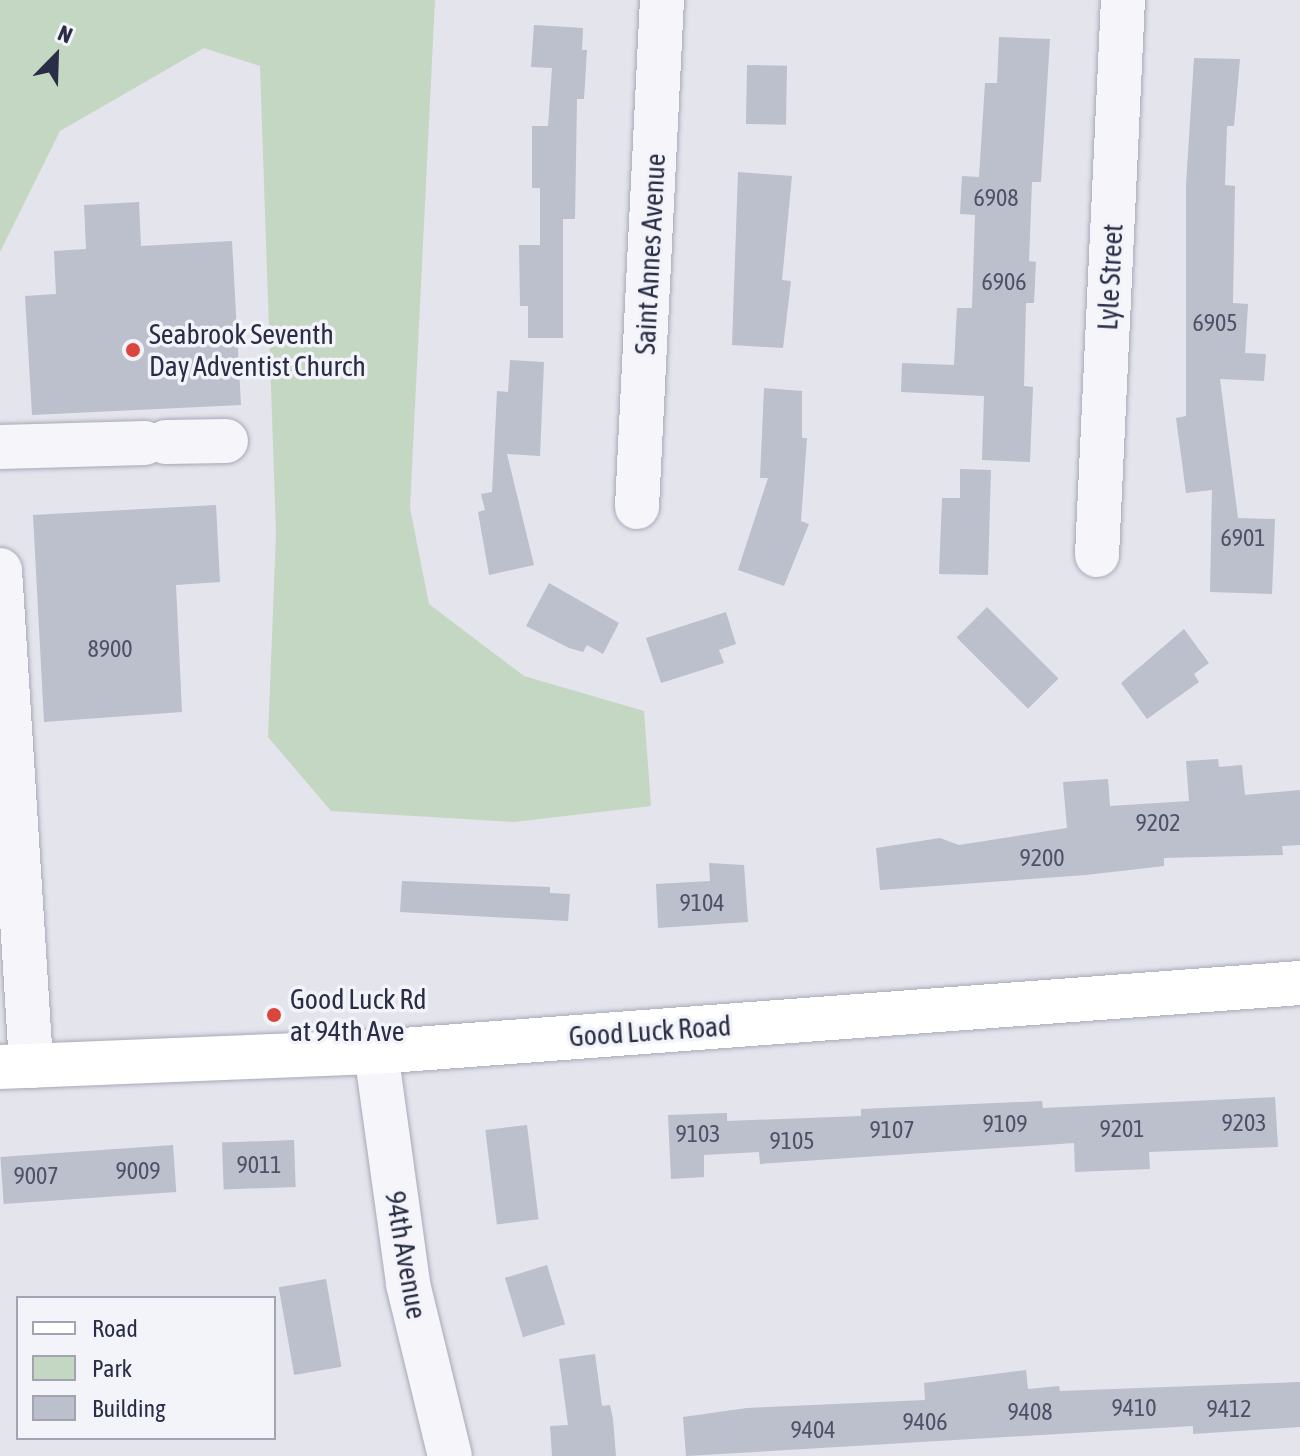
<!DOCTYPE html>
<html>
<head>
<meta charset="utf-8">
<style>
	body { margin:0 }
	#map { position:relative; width:1300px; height:1456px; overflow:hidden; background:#e3e4ec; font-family:"Asap Condensed",sans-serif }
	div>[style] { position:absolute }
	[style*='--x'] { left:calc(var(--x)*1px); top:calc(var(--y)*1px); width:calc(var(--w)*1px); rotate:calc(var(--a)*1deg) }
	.green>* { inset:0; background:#c4d7c3 }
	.building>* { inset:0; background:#bcbfcc; transform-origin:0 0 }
	.roads { filter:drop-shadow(0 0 2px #a7a9b7) drop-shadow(0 0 2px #a7a9b7) }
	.minor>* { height:44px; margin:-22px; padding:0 22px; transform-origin:22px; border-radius:22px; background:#f6f6fa }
	.major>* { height:44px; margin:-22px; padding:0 22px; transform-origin:22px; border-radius:22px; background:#fff }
	.dots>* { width:22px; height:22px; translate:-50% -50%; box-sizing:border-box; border:4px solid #f3f4f9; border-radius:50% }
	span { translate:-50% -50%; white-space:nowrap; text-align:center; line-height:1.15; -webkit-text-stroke:7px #f3f4f9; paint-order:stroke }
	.number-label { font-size:24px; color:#4e5268 }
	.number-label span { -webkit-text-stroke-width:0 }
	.street-label { font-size:28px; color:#292d46 }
	.poi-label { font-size:28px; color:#292d46 }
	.left { translate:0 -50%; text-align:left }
	.legend { position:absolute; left:16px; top:1296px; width:260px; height:144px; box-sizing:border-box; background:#f3f4f9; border:2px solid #a2a4b1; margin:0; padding:10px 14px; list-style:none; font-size:24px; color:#292d46 }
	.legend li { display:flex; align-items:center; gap:16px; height:40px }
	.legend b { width:40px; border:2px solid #a2a4b1 }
	.north { position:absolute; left:16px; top:16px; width:80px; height:80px; -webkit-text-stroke:6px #f3f4f9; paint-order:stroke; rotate:23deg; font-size:22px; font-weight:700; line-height:32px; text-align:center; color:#292d46 }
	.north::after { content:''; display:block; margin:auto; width:28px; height:36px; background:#292d46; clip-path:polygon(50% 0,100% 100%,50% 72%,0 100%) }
</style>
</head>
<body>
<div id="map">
	<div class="green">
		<div style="clip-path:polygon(0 0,435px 0,410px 508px,429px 604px,524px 676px,644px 711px,651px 806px,514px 822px,331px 811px,268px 737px,276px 534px,260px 66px,204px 48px,60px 131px,0 252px)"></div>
	</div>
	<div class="building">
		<div style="clip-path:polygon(534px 25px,583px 28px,582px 50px,587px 50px,584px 99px,577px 99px,575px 219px,563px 219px,563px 338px,528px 338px,528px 306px,520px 306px,519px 245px,540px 245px,540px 188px,532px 188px,532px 126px,548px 126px,552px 68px,531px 67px)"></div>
		<div style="clip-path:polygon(999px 37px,1050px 39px,1041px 182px,1032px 182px,1029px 261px,1036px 262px,1034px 303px,1026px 303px,1024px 386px,1033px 387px,1030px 462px,982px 460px,984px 396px,901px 392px,902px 363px,954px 365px,957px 308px,972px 308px,975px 215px,960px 214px,962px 176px,979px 177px,985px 83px,997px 83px)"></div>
		<div style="clip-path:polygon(1194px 58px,1240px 59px,1234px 126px,1227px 126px,1225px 185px,1235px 186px,1233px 303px,1248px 304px,1245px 353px,1266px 354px,1264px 381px,1220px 379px,1238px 518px,1275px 519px,1272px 594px,1210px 592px,1212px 490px,1186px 493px,1176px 418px,1186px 416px,1186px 185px)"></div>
		<div style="left:747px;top:65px;width:40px;height:59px;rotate:1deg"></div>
		<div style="clip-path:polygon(738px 172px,792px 176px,782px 280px,791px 281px,783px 348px,732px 345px)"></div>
		<div style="clip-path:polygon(139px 202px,141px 246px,232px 241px,241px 405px,32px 415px,25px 296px,56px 294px,54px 251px,86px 249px,84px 205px)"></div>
		<div style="clip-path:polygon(510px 360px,544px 362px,540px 456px,507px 454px,534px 565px,489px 575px,478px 512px,485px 510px,481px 494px,492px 492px,497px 391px,508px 392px)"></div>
		<div style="clip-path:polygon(764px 388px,802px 391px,802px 438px,807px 438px,801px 521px,809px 524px,784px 586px,738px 570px,768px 478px,760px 478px)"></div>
		<div style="clip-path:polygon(960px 469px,991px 470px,988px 575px,939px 574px,942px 498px,960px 498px)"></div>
		<div style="clip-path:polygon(216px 505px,220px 582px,176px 585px,182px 712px,44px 722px,33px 515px)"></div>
		<div style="clip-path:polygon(549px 583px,619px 623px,603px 654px,587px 645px,583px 652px,569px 648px,526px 626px)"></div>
		<div style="left:987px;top:607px;width:101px;height:43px;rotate:45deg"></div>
		<div style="clip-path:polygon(726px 612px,736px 644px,719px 650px,724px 663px,661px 683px,646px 638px)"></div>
		<div style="clip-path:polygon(1184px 629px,1209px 663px,1194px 674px,1199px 682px,1147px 719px,1121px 683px)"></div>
		<div style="clip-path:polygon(1218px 759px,1219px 767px,1242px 765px,1245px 795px,1300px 790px,1300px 845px,1282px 846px,1283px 855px,1164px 858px,1164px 866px,1086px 875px,880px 890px,876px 848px,940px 838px,959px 845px,1067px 828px,1063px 782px,1108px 779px,1110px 806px,1189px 801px,1186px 761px)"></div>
		<div style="clip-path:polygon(709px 863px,744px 865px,748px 922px,658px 928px,656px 884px,710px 881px)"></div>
		<div style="clip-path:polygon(402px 881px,550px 887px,550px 893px,570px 894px,568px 921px,400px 912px)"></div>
		<div style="clip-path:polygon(1275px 1097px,1278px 1147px,1149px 1152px,1150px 1169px,1075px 1172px,1074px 1143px,760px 1164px,759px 1152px,704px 1155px,704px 1177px,671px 1179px,668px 1115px,727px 1113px,727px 1121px,861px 1116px,861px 1109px,1042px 1101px,1043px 1108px)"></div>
		<div style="left:527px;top:1125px;width:95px;height:42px;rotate:83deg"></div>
		<div style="left:294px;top:1140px;width:47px;height:72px;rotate:88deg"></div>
		<div style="left:173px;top:1145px;width:47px;height:173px;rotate:86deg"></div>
		<div style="left:547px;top:1265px;width:62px;height:44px;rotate:73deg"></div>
		<div style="left:326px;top:1279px;width:89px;height:48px;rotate:80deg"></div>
		<div style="clip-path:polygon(595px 1354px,602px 1406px,610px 1405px,613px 1419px,616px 1456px,552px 1456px,550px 1426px,568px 1425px,559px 1359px)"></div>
		<div style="clip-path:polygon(1026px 1370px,1028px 1389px,1059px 1386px,1060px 1391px,1300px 1382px,1300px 1427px,1193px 1434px,1193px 1426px,686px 1456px,683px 1417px,747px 1408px,925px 1400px,924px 1383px)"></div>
	</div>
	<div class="roads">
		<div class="minor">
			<div style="--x:166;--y:442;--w:60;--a:-1"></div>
			<div style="--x:0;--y:447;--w:145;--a:-1.6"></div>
			<div style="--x:637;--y:507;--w:508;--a:-87.18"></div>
			<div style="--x:1097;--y:555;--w:556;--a:-87.32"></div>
			<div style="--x:0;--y:570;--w:497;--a:86.4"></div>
			<div style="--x:376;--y:1052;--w:234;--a:82.1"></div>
			<div style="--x:408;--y:1284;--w:177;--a:76.3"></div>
		</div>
		<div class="major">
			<div style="--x:0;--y:1067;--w:376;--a:-2.3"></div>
			<div style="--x:376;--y:1052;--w:927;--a:-4.27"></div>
		</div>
	</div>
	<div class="dots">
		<div style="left:133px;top:350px;background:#da463e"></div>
		<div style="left:274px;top:1015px;background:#da463e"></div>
	</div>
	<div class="number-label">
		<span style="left:996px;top:198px">6908</span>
		<span style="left:1004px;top:282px">6906</span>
		<span style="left:1215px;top:323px">6905</span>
		<span style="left:1243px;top:538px">6901</span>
		<span style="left:110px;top:649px">8900</span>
		<span style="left:1158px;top:823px">9202</span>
		<span style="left:1042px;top:858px">9200</span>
		<span style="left:702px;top:903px">9104</span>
		<span style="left:1244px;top:1123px">9203</span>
		<span style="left:1005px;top:1124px">9109</span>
		<span style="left:1122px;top:1129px">9201</span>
		<span style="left:892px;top:1130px">9107</span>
		<span style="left:698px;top:1134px">9103</span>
		<span style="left:792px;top:1141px">9105</span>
		<span style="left:259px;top:1165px">9011</span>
		<span style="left:138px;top:1171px">9009</span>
		<span style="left:36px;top:1176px">9007</span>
		<span style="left:1134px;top:1408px">9410</span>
		<span style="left:1229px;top:1409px">9412</span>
		<span style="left:1030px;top:1412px">9408</span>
		<span style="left:925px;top:1422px">9406</span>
		<span style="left:813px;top:1430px">9404</span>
	</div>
	<div class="street-label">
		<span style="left:650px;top:254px;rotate:-87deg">Saint Annes Avenue</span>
		<span style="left:1110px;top:277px;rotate:-87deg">Lyle Street</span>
		<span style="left:650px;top:1031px;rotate:-4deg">Good Luck Road</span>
		<span style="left:406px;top:1255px;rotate:80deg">94th Avenue</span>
	</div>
	<div class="poi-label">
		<span class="left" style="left:149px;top:350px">Seabrook Seventh<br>Day Adventist Church</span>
		<span class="left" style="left:290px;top:1015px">Good Luck Rd<br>at 94th Ave</span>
	</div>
	<ul class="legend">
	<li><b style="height:10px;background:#fff"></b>Road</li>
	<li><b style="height:22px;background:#c4d7c3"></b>Park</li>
	<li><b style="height:22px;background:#bcbfcc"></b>Building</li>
	</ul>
	<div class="north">N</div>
</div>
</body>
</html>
